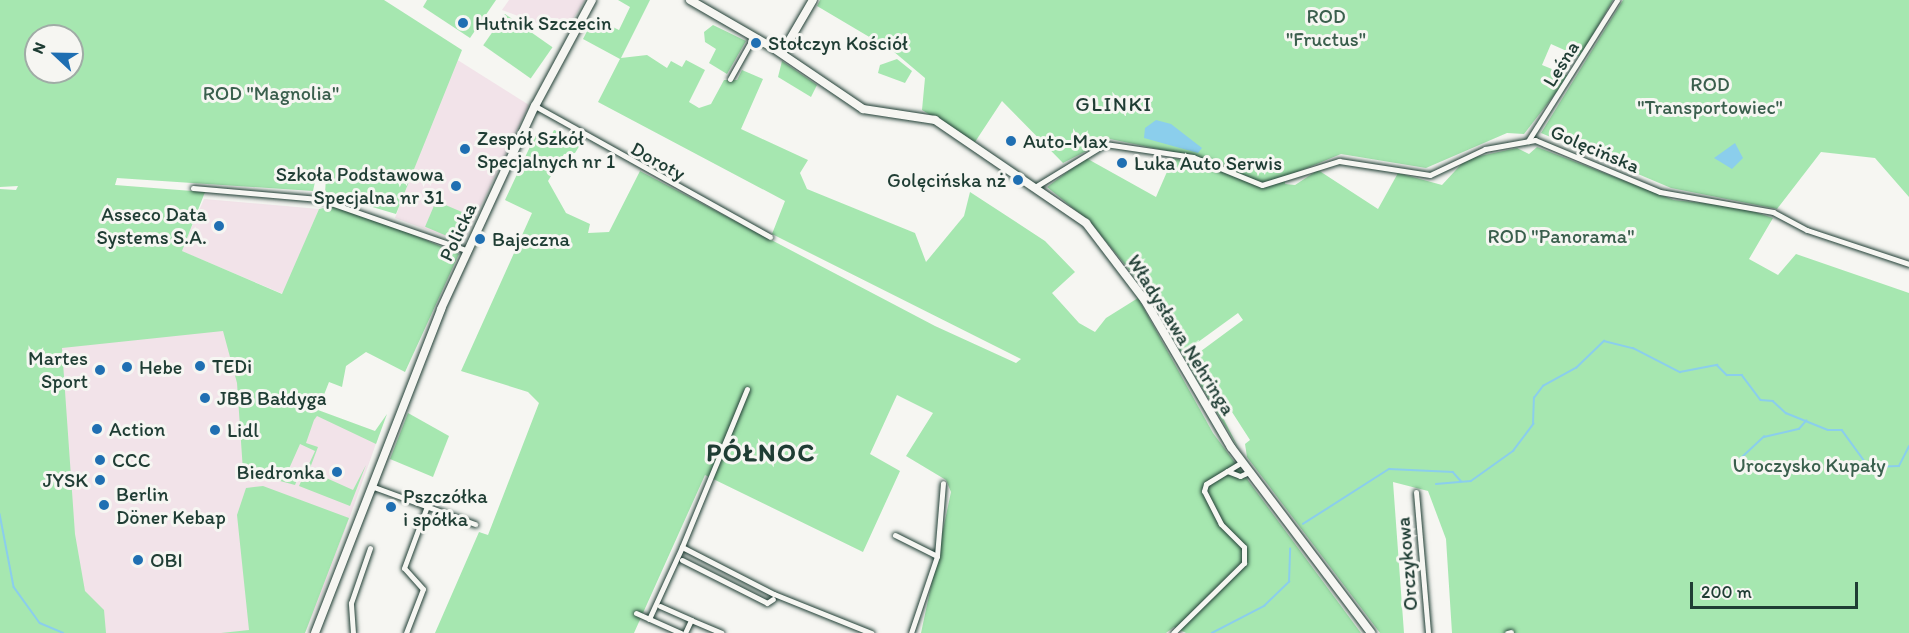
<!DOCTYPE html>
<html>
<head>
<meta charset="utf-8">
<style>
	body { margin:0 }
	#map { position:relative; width:1909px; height:633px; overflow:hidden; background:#f6f6f2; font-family:Itim,sans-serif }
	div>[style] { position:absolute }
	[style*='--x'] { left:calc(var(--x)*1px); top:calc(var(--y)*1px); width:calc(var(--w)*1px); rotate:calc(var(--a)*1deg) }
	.built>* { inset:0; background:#f2e3e9 }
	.green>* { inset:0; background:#a6e7b0; transform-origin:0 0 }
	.water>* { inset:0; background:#8bceec }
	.stream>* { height:1.5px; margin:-0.75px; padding:0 0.75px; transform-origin:0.75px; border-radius:0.75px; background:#8bceec }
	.roads { filter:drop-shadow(0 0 2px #1f3d34) drop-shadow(0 0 2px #1f3d34) }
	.street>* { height:5px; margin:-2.5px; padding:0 2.5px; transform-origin:2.5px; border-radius:2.5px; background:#f6f6f2 }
	.secondary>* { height:8px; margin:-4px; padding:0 4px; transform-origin:4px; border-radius:4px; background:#f6f6f2 }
	.dots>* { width:16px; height:16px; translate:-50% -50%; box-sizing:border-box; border:3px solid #f6f6f2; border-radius:50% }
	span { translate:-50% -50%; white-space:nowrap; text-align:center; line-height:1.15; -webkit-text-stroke:6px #f6f6f2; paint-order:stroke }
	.park-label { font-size:20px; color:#3a5f4d }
	.poi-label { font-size:20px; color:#1f3d34 }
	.left { translate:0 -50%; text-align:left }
	.right { translate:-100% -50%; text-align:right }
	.street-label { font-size:20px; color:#1f3d34 }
	.neighbourhood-label { font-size:21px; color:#1f3d34; letter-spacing:1.5px }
	.district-label { font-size:26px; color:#1f3d34; font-weight:700; letter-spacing:1.5px }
	.north { position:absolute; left:24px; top:24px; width:60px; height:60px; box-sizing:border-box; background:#f6f6f2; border:2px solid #a0aca6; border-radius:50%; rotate:292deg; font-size:16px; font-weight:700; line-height:24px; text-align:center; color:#1f3d34 }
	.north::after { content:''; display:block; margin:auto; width:21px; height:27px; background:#1f6fb2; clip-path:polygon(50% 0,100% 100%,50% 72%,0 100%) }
	.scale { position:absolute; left:1690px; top:582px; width:168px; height:27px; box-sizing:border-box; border:3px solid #1f3d34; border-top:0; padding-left:8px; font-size:18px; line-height:21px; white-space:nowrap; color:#1f3d34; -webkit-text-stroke:4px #f6f6f2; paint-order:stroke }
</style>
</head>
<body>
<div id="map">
	<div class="built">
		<div style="clip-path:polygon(509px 0,585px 0,564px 33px,502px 10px)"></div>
		<div style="clip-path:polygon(456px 59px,529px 105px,463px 243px,395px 218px)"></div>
		<div style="clip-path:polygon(204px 199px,319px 209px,283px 294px,181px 251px)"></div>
		<div style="clip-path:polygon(233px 321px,313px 411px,378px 438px,323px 592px,305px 633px,104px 633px,80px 592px,0 384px,30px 343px)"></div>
	</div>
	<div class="green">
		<div style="clip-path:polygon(evenodd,0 0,384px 0,462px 50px,396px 214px,325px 193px,326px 178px,316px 177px,313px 191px,117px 178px,115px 185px,205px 192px,182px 251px,282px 294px,319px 209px,334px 206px,369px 216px,459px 254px,405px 372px,366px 352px,346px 366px,342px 387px,329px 382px,318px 410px,375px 431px,387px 414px,376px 444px,317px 416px,314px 420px,306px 443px,318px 447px,307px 476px,313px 472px,353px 490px,366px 465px,350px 506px,299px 486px,315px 451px,300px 444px,288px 471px,299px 475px,295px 485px,243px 471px,237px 383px,223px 331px,62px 348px,75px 534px,85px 591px,104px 610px,106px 633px,0 633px,0 189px,16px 190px,18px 186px,0 187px,0 0,36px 36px,72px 36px,72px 72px,36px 72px,36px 36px)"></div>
		<div style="clip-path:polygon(427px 0,496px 0,470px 38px,423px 7px)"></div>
		<div style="clip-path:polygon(618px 0,650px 0,621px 58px,647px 55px,667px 68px,671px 61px,682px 67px,686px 60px,705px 70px,689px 102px,699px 108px,711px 104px,724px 80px,737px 80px,742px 70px,763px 79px,741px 129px,808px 160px,800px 173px,807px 189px,915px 233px,926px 262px,964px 216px,970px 192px,1045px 241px,1075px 272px,1052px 293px,1079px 323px,1095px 332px,1106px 318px,1138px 298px,1213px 433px,1361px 633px,1186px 633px,1174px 627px,1166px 633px,921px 633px,951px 492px,946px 480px,906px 456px,933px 413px,897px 395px,870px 454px,900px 471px,863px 552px,705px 475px,634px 633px,435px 633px,479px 532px,488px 535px,539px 403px,528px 392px,461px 371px,532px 213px,505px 200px,535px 136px,549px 140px,554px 130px,583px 140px,575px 153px,564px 154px,548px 181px,566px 213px,590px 224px,588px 233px,609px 232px,640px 171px,935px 326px,1016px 363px,1021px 359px,772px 234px,785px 201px,598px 102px,620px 59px,583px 39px,594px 18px,619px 30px,630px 7px)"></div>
		<div style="clip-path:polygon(evenodd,820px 0,1613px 0,1580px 57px,1551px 44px,1542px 65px,1569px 76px,1524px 134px,1507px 133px,1426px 168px,1341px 154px,1285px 177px,1285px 184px,1295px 185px,1318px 170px,1378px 209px,1398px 173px,1442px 185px,1466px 159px,1517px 148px,1529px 154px,1537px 147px,1674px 200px,1740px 207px,1773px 218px,1749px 259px,1778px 275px,1796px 254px,1909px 293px,1909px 633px,1452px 633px,1446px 539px,1428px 491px,1393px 482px,1404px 633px,1380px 633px,1247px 457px,1245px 444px,1250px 440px,1223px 398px,1216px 404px,1239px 449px,1137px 279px,1090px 222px,1047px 187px,1086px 158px,1156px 197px,1173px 158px,1200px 164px,1201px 158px,1110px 139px,1063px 163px,1002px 101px,975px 142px,922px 110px,925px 78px,893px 51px,817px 6px,820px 0,1238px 313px,1243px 320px,1197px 354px,1194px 345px,1238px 313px)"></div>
		<div style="clip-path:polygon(1623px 0,1909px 0,1909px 197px,1875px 158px,1821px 152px,1777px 209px,1671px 188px,1541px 133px)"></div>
		<div style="left:505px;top:14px;width:58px;height:38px;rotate:35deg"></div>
		<div style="clip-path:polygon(713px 25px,746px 41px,727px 74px,709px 63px,716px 49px,705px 42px,704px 32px)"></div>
		<div style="clip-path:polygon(897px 59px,912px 71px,905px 83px,878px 73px,880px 65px)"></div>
		<div style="clip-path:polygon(782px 61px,817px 85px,811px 97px,778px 77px)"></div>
		<div style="left:436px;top:201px;width:34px;height:28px;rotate:23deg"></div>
		<div style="clip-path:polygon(408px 413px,449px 436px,433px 477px,390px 459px)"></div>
		<div style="clip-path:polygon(263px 486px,349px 518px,305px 633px,221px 633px,249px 630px,237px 515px,246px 488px)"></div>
	</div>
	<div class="water">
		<div style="clip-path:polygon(1156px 120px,1171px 124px,1202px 148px,1198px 153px,1144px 138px,1145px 128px)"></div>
		<div style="clip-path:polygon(1735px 143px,1743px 158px,1732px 169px,1714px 158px)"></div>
	</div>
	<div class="stream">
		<div style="--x:1740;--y:459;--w:33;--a:-43"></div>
		<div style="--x:1764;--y:437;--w:36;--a:-13"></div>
		<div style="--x:1799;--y:429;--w:11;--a:-49"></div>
		<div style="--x:1436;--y:484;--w:35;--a:-5"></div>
		<div style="--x:1471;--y:481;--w:52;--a:-35.5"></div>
		<div style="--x:1513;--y:451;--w:34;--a:-53"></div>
		<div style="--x:1533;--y:424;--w:26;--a:-88"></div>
		<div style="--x:1534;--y:398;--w:15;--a:-53"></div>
		<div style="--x:1543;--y:386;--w:38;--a:-29"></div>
		<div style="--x:1576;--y:368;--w:39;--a:-44"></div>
		<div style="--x:1604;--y:341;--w:30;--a:14"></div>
		<div style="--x:1633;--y:348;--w:53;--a:27.1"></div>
		<div style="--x:1680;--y:372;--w:38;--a:-11"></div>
		<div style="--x:1717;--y:365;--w:14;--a:45"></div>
		<div style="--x:1727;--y:375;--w:15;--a:0"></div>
		<div style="--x:1742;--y:375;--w:31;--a:53"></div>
		<div style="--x:1761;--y:400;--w:12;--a:5"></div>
		<div style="--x:1773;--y:401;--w:18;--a:43"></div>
		<div style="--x:1786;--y:413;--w:45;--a:22"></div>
		<div style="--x:1828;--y:430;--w:14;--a:0"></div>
		<div style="--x:1842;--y:430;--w:46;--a:53.9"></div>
		<div style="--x:1869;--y:467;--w:30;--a:-2"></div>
		<div style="--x:1899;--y:466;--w:22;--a:-63"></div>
		<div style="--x:0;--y:514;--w:74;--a:79.1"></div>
		<div style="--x:14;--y:587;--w:44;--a:54.2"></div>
		<div style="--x:40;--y:623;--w:25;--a:23"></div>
		<div style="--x:1303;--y:524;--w:102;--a:-32.6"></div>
		<div style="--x:1389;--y:469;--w:64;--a:2.7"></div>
		<div style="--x:1453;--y:472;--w:12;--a:48"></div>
		<div style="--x:1212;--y:633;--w:59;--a:-27.4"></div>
		<div style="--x:1264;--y:606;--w:35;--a:-44"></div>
		<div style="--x:1289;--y:582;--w:33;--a:-88"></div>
	</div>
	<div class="roads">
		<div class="street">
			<div style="--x:730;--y:79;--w:49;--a:-60.8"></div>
			<div style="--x:535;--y:106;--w:269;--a:29.1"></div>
			<div style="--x:1528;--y:141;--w:167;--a:-57.7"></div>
			<div style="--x:1035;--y:187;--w:82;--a:-31.6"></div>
			<div style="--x:1105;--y:144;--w:89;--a:8.4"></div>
			<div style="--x:1193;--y:157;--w:74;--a:22.1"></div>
			<div style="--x:1262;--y:185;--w:81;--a:-17.3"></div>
			<div style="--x:1339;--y:161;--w:92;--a:8.7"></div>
			<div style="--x:1430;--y:175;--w:61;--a:-25.3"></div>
			<div style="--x:1485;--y:149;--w:51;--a:-10.2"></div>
			<div style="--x:1535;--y:140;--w:135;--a:22.6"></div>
			<div style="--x:1660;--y:192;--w:115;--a:10"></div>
			<div style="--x:1773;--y:212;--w:38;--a:28"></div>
			<div style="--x:1807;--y:230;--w:108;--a:18.4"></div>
			<div style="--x:193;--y:188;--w:126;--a:5"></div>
			<div style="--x:319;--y:199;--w:158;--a:19.2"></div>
			<div style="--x:747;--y:389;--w:171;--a:112.4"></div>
			<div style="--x:682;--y:547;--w:103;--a:27.1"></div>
			<div style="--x:774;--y:594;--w:105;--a:21.9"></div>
			<div style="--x:1227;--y:471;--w:14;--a:21"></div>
			<div style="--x:1240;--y:476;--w:10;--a:-24"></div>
			<div style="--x:371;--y:486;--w:111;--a:20.1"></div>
			<div style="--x:1416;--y:492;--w:142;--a:85.1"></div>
			<div style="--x:895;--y:535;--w:47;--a:26.6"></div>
			<div style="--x:682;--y:560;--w:95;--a:26.8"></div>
			<div style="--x:767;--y:603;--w:7;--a:-34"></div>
			<div style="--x:660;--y:606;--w:34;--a:24"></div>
			<div style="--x:691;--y:620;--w:14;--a:115"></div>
			<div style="--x:636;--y:613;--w:49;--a:24"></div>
			<div style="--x:649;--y:619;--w:79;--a:-65.4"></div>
			<div style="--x:691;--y:620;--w:33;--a:23"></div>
			<div style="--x:353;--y:633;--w:30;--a:-94"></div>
			<div style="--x:351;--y:603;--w:58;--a:-70.9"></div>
			<div style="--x:406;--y:633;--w:47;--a:-68.9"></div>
			<div style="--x:423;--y:589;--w:28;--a:-132"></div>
			<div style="--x:404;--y:568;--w:66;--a:-69.6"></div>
			<div style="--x:911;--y:633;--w:81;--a:-71.3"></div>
			<div style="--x:937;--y:556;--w:73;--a:-85.3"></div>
			<div style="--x:1173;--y:633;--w:100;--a:-44.6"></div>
			<div style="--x:1244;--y:563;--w:16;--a:-90"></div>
			<div style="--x:1244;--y:547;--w:33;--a:-135"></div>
			<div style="--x:1221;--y:524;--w:37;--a:-117"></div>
			<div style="--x:1204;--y:491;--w:7;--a:-74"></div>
			<div style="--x:1206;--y:484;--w:42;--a:-31.4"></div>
			<div style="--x:1507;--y:633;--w:4;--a:-14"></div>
		</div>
		<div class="secondary">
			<div style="--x:690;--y:0;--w:96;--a:30"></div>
			<div style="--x:773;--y:48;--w:109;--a:34.1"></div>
			<div style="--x:863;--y:109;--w:73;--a:8.7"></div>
			<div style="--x:935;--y:120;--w:183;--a:34.3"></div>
			<div style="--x:1086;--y:223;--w:96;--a:52.7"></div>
			<div style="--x:1144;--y:299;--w:172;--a:59.6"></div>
			<div style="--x:1231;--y:447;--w:233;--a:53"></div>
			<div style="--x:782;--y:53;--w:61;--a:-59.7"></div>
			<div style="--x:315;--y:633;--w:348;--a:-68.7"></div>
			<div style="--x:441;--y:309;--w:224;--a:-65.2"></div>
			<div style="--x:535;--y:106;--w:120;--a:-61.7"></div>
		</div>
	</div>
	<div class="dots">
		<div style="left:463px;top:23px;background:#1f6fb2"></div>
		<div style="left:756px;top:43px;background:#1f6fb2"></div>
		<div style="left:1011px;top:141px;background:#1f6fb2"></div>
		<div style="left:465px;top:149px;background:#1f6fb2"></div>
		<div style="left:1122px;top:163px;background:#1f6fb2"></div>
		<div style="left:1018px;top:180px;background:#1f6fb2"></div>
		<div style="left:456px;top:186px;background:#1f6fb2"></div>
		<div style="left:219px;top:226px;background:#1f6fb2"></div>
		<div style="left:480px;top:239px;background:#1f6fb2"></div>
		<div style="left:200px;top:366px;background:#1f6fb2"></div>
		<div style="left:127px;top:367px;background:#1f6fb2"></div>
		<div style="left:100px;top:370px;background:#1f6fb2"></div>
		<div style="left:205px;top:398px;background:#1f6fb2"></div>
		<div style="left:97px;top:429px;background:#1f6fb2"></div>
		<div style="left:215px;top:430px;background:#1f6fb2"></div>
		<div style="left:100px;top:460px;background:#1f6fb2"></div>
		<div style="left:337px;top:472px;background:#1f6fb2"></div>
		<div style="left:100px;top:480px;background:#1f6fb2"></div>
		<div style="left:104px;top:505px;background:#1f6fb2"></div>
		<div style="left:391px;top:507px;background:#1f6fb2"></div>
		<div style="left:138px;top:560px;background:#1f6fb2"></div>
	</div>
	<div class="park-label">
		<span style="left:1326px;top:28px">ROD<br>"Fructus"</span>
		<span style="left:1710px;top:96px">ROD<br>"Transportowiec"</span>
		<span style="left:271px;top:93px">ROD "Magnolia"</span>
		<span style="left:1561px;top:236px">ROD "Panorama"</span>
		<span style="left:1809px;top:465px">Uroczysko Kupały</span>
	</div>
	<div class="poi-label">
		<span class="left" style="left:475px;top:23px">Hutnik Szczecin</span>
		<span class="left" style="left:768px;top:43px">Stołczyn Kościół</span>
		<span class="left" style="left:477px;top:150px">Zespół Szkół<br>Specjalnych nr 1</span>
		<span class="left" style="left:1023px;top:141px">Auto-Max</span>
		<span class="left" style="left:1134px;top:163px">Luka Auto Serwis</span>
		<span class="right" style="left:444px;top:186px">Szkoła Podstawowa<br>Specjalna nr 31</span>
		<span class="right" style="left:1006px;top:180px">Golęcińska nż</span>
		<span class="right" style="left:207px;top:226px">Asseco Data<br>Systems S.A.</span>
		<span class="left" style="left:492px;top:239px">Bajeczna</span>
		<span class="right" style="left:88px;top:370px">Martes<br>Sport</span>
		<span class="left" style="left:212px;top:366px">TEDi</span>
		<span class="left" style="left:139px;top:367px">Hebe</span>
		<span class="left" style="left:217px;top:398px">JBB Bałdyga</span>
		<span class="left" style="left:109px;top:429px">Action</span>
		<span class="left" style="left:227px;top:430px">Lidl</span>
		<span class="left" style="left:112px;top:460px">CCC</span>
		<span class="right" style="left:325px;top:472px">Biedronka</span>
		<span class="right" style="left:88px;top:480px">JYSK</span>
		<span class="left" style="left:116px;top:506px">Berlin<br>Döner Kebap</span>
		<span class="left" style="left:403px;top:508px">Pszczółka<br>i spółka</span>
		<span class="left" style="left:150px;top:560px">OBI</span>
	</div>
	<div class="street-label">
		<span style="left:1561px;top:64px;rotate:-58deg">Leśna</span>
		<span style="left:1595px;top:149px;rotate:23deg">Golęcińska</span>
		<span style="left:658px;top:161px;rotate:29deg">Doroty</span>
		<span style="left:458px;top:232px;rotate:-65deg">Policka</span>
		<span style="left:1181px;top:335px;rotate:58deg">Władysława Nehringa</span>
		<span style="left:1407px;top:564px;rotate:-95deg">Orczykowa</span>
	</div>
	<div class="neighbourhood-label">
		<span style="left:1114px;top:104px">GLINKI</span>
	</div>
	<div class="district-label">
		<span style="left:761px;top:453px">PÓŁNOC</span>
	</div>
	<div class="north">N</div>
	<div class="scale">200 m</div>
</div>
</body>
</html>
